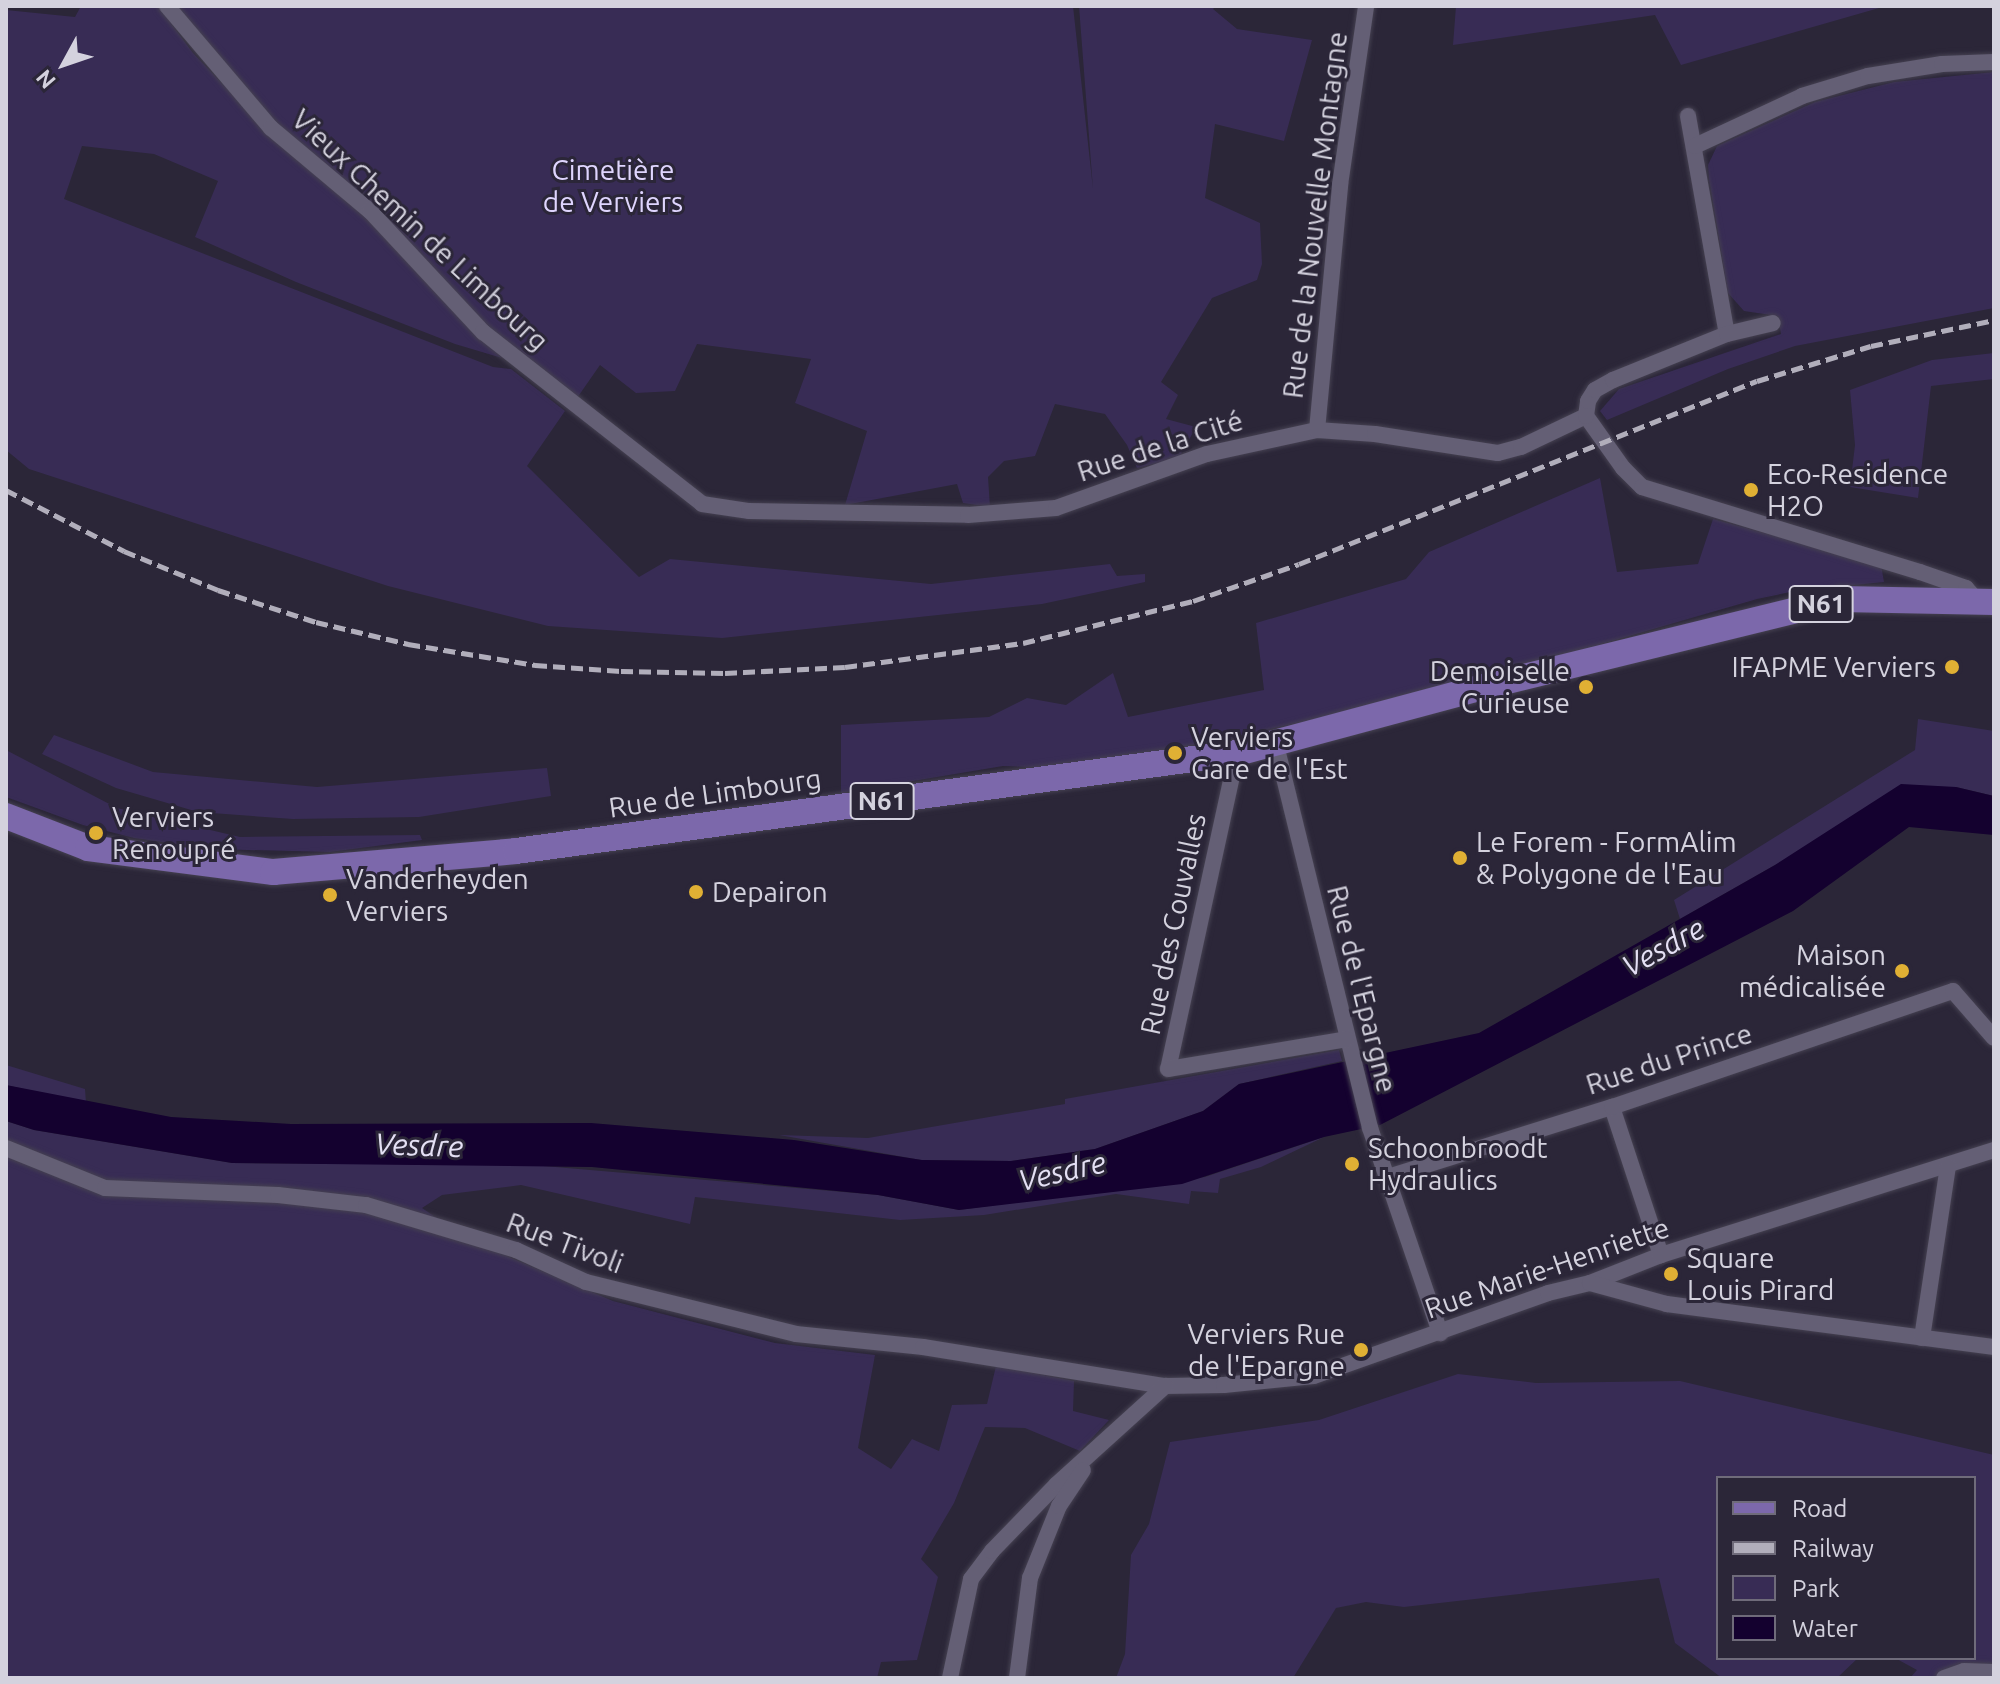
<!DOCTYPE html>
<html>
<head>
<meta charset="utf-8">
<style>
	body { margin:0 }
	#map { position:relative; width:2000px; height:1684px; overflow:hidden; background:#2b2638; font-family:Ubuntu,sans-serif }
	div>[style] { position:absolute }
	[style*='--x'] { left:calc(var(--x)*1px); top:calc(var(--y)*1px); width:calc(var(--w)*1px); rotate:calc(var(--a)*1deg) }
	.green>* { inset:0; background:#382c55 }
	.water>* { inset:0; background:#14012f }
	.roads { filter:drop-shadow(0 0 2px #454151) drop-shadow(0 0 2px #454151) }
	.minor>* { height:16px; margin:-8px; padding:0 8px; transform-origin:8px; border-radius:8px; background:#645f75 }
	.primary>* { height:26px; margin:-13px; padding:0 13px; transform-origin:13px; border-radius:13px; background:#7c68ab }
	.rail>* { height:5px; margin-top:-2.5px; transform-origin:0; background:repeating-linear-gradient(90deg,#b1aebb 0 12px,transparent 0 18px) }
	.dots>* { width:22px; height:22px; translate:-50% -50%; box-sizing:border-box; border:4px solid #2b2638; border-radius:50% }
	span { translate:-50% -50%; white-space:nowrap; text-align:center; line-height:1.15; -webkit-text-stroke:6px #2b2638; paint-order:stroke }
	.shield-label span { padding:2px 6px; background:#2b2638; border:2px solid; border-radius:6px; -webkit-text-stroke-width:0 }
	.shield-label { font-size:26px; color:#d4d2de; font-weight:700 }
	.park-label { font-size:28px; color:#dfd5fe }
	.street-label { font-size:28px; color:#d4d2de }
	.poi-label { font-size:28px; color:#d4d2de }
	.left { translate:0 -50%; text-align:left }
	.right { translate:-100% -50%; text-align:right }
	.water-label { font-size:30px; color:#e4e0f4; font-style:italic }
	.frame { position:absolute; inset:0; border:8px solid #d4d2de; pointer-events:none }
	.legend { position:absolute; left:1716px; top:1476px; width:260px; height:184px; box-sizing:border-box; background:#2b2638; border:2px solid #6f6b7a; margin:0; padding:10px 14px; list-style:none; font-size:24px; color:#d4d2de }
	.legend li { display:flex; align-items:center; gap:16px; height:40px }
	.legend b { width:40px; border:2px solid #6f6b7a }
	.north { position:absolute; left:24px; top:24px; width:80px; height:80px; -webkit-text-stroke:6px #2b2638; paint-order:stroke; rotate:230deg; font-size:22px; font-weight:700; line-height:32px; text-align:center; color:#d4d2de }
	.north::after { content:''; display:block; margin:auto; width:28px; height:36px; background:#d4d2de; clip-path:polygon(50% 0,100% 100%,50% 72%,0 100%) }
</style>
</head>
<body>
<div id="map">
	<div class="green">
		<div style="clip-path:polygon(81px 6px,158px 6px,193px 53px,280px 144px,362px 214px,502px 358px,455px 344px,296px 282px,195px 237px,218px 181px,154px 154px,82px 146px,64px 199px,493px 367px,511px 369px,565px 411px,527px 466px,639px 577px,670px 559px,931px 584px,1110px 564px,1117px 576px,1145px 574px,1145px 582px,1042px 604px,722px 638px,548px 626px,388px 586px,29px 469px,6px 450px,6px 10px,75px 17px)"></div>
		<div style="clip-path:polygon(177px 6px,1073px 6px,1093px 189px,1079px 6px,1216px 6px,1213px 9px,1237px 29px,1312px 40px,1284px 141px,1215px 124px,1205px 198px,1260px 223px,1262px 264px,1257px 280px,1212px 298px,1161px 382px,1178px 395px,1166px 419px,1196px 427px,1179px 458px,1137px 468px,1127px 445px,1105px 414px,1055px 404px,1035px 456px,1004px 461px,988px 477px,990px 507px,963px 503px,957px 484px,845px 505px,867px 431px,795px 403px,811px 359px,697px 344px,675px 391px,636px 393px,600px 365px,577px 398px,489px 330px,274px 121px)"></div>
		<div style="clip-path:polygon(1456px 6px,1886px 6px,1681px 65px,1655px 15px,1453px 45px)"></div>
		<div style="clip-path:polygon(1994px 72px,1994px 308px,1795px 346px,1728px 369px,1607px 420px,1600px 411px,1619px 389px,1781px 334px,1778px 316px,1744px 311px,1728px 293px,1709px 179px,1708px 165px,1717px 146px,1815px 102px,1894px 82px)"></div>
		<div style="clip-path:polygon(1994px 353px,1994px 379px,1931px 386px,1918px 498px,1850px 487px,1855px 445px,1850px 390px,1932px 360px)"></div>
		<div style="clip-path:polygon(1600px 478px,1617px 572px,1698px 564px,1713px 519px,1881px 565px,1884px 582px,1795px 591px,1757px 599px,1433px 693px,1220px 740px,1064px 768px,1003px 766px,841px 793px,841px 725px,989px 717px,1027px 698px,1066px 705px,1113px 673px,1128px 717px,1264px 690px,1256px 623px,1406px 579px,1429px 552px)"></div>
		<div style="clip-path:polygon(1918px 719px,1994px 731px,1994px 796px,1956px 787px,1775px 865px,1680px 919px,1674px 900px,1915px 750px)"></div>
		<div style="clip-path:polygon(54px 735px,153px 772px,317px 787px,547px 768px,551px 796px,419px 817px,293px 819px,198px 812px,116px 788px,42px 754px)"></div>
		<div style="clip-path:polygon(6px 750px,117px 808px,240px 837px,420px 835px,422px 840px,330px 852px,211px 849px,134px 838px,83px 825px,6px 797px)"></div>
		<div style="clip-path:polygon(1339px 1050px,1342px 1061px,1239px 1084px,1203px 1111px,1095px 1149px,1011px 1161px,921px 1160px,779px 1135px,868px 1138px,1065px 1104px,1065px 1099px)"></div>
		<div style="clip-path:polygon(6px 1065px,85px 1089px,86px 1103px,6px 1085px)"></div>
		<div style="clip-path:polygon(6px 1121px,34px 1130px,232px 1163px,532px 1165px,878px 1195px,959px 1210px,1205px 1177px,1324px 1137px,1261px 1167px,1220px 1179px,1218px 1193px,1191px 1191px,1189px 1204px,1116px 1194px,984px 1215px,900px 1220px,695px 1197px,690px 1224px,521px 1185px,442px 1195px,422px 1208px,469px 1240px,613px 1301px,775px 1343px,875px 1355px,858px 1448px,891px 1469px,912px 1439px,939px 1451px,952px 1405px,987px 1404px,996px 1366px,1074px 1381px,1073px 1411px,1109px 1420px,1080px 1451px,1025px 1428px,985px 1427px,954px 1503px,921px 1559px,938px 1577px,917px 1660px,881px 1662px,877px 1678px,6px 1678px)"></div>
		<div style="clip-path:polygon(1458px 1374px,1536px 1383px,1680px 1381px,1994px 1455px,1994px 1678px,1910px 1678px,1917px 1670px,1895px 1658px,1974px 1658px,1974px 1478px,1718px 1478px,1718px 1658px,1858px 1658px,1837px 1678px,1722px 1678px,1675px 1643px,1659px 1578px,1404px 1607px,1366px 1602px,1336px 1608px,1293px 1678px,1116px 1678px,1125px 1654px,1131px 1555px,1149px 1524px,1170px 1442px,1319px 1420px)"></div>
	</div>
	<div class="water">
		<div style="clip-path:polygon(1901px 784px,1956px 787px,1994px 796px,1994px 835px,1909px 827px,1793px 911px,1380px 1125px,1324px 1137px,1182px 1184px,959px 1210px,878px 1195px,592px 1167px,232px 1163px,34px 1130px,6px 1121px,6px 1085px,171px 1117px,291px 1124px,591px 1123px,794px 1140px,922px 1160px,1011px 1161px,1095px 1149px,1203px 1111px,1239px 1084px,1479px 1033px,1775px 865px)"></div>
	</div>
	<div class="roads">
		<div class="minor">
			<div style="--x:167;--y:6;--w:160;--a:49.6"></div>
			<div style="--x:271;--y:128;--w:129;--a:40"></div>
			<div style="--x:370;--y:211;--w:166;--a:47"></div>
			<div style="--x:483;--y:332;--w:278;--a:38.1"></div>
			<div style="--x:702;--y:504;--w:48;--a:8.5"></div>
			<div style="--x:749;--y:511;--w:219;--a:1"></div>
			<div style="--x:968;--y:515;--w:88;--a:-4.5"></div>
			<div style="--x:1056;--y:508;--w:160;--a:-19.7"></div>
			<div style="--x:1207;--y:454;--w:113;--a:-12.3"></div>
			<div style="--x:1317;--y:430;--w:58;--a:3.9"></div>
			<div style="--x:1375;--y:434;--w:124;--a:8.8"></div>
			<div style="--x:1498;--y:453;--w:24;--a:-15"></div>
			<div style="--x:1521;--y:447;--w:72;--a:-25.5"></div>
			<div style="--x:1586;--y:416;--w:64;--a:54.6"></div>
			<div style="--x:1623;--y:468;--w:27;--a:45"></div>
			<div style="--x:1642;--y:487;--w:291;--a:17"></div>
			<div style="--x:1920;--y:572;--w:49;--a:19.2"></div>
			<div style="--x:1966;--y:588;--w:15;--a:48"></div>
			<div style="--x:1688;--y:116;--w:221;--a:79.9"></div>
			<div style="--x:1695;--y:146;--w:118;--a:-25"></div>
			<div style="--x:1802;--y:96;--w:69;--a:-16.9"></div>
			<div style="--x:1868;--y:76;--w:75;--a:-9.2"></div>
			<div style="--x:1942;--y:64;--w:52;--a:-2.2"></div>
			<div style="--x:1586;--y:416;--w:15;--a:-82"></div>
			<div style="--x:1588;--y:401;--w:13;--a:-58"></div>
			<div style="--x:1595;--y:390;--w:21;--a:-29"></div>
			<div style="--x:1613;--y:380;--w:123;--a:-22"></div>
			<div style="--x:1727;--y:334;--w:47;--a:-13.4"></div>
			<div style="--x:1317;--y:430;--w:246;--a:-84.6"></div>
			<div style="--x:1340;--y:185;--w:181;--a:-81.7"></div>
			<div style="--x:1276;--y:745;--w:394;--a:76.2"></div>
			<div style="--x:1370;--y:1128;--w:217;--a:71.1"></div>
			<div style="--x:1237;--y:753;--w:323;--a:102.3"></div>
			<div style="--x:1168;--y:1069;--w:181;--a:-9.5"></div>
			<div style="--x:1612;--y:1107;--w:156;--a:71.7"></div>
			<div style="--x:6;--y:1148;--w:107;--a:22"></div>
			<div style="--x:105;--y:1188;--w:173;--a:2.3"></div>
			<div style="--x:278;--y:1195;--w:89;--a:6.5"></div>
			<div style="--x:366;--y:1205;--w:157;--a:16.7"></div>
			<div style="--x:516;--y:1250;--w:77;--a:24.6"></div>
			<div style="--x:586;--y:1282;--w:216;--a:13.9"></div>
			<div style="--x:796;--y:1334;--w:128;--a:5.8"></div>
			<div style="--x:923;--y:1347;--w:245;--a:9.2"></div>
			<div style="--x:1165;--y:1386;--w:59;--a:-1"></div>
			<div style="--x:1224;--y:1385;--w:90;--a:-5.7"></div>
			<div style="--x:1314;--y:1376;--w:248;--a:-19.5"></div>
			<div style="--x:1548;--y:1293;--w:43;--a:-13.4"></div>
			<div style="--x:1590;--y:1283;--w:76;--a:-21.5"></div>
			<div style="--x:1661;--y:1255;--w:349;--a:-17.5"></div>
			<div style="--x:1388;--y:1177;--w:235;--a:-17.4"></div>
			<div style="--x:1612;--y:1107;--w:360;--a:-18.8"></div>
			<div style="--x:1953;--y:991;--w:62;--a:48.9"></div>
			<div style="--x:1590;--y:1283;--w:80;--a:15.3"></div>
			<div style="--x:1667;--y:1304;--w:330;--a:7.5"></div>
			<div style="--x:1922;--y:1338;--w:174;--a:-81.4"></div>
			<div style="--x:950;--y:1678;--w:101;--a:-78"></div>
			<div style="--x:971;--y:1579;--w:35;--a:-53"></div>
			<div style="--x:992;--y:1551;--w:93;--a:-45.9"></div>
			<div style="--x:1057;--y:1484;--w:146;--a:-42.2"></div>
			<div style="--x:1017;--y:1678;--w:101;--a:-82.6"></div>
			<div style="--x:1030;--y:1578;--w:78;--a:-68.1"></div>
			<div style="--x:1059;--y:1506;--w:43;--a:-56.3"></div>
			<div style="--x:1944;--y:1678;--w:21;--a:-19"></div>
			<div style="--x:1964;--y:1671;--w:30;--a:2"></div>
		</div>
		<div class="primary">
			<div style="--x:6;--y:816;--w:88;--a:21.3"></div>
			<div style="--x:88;--y:848;--w:187;--a:7.4"></div>
			<div style="--x:273;--y:872;--w:244;--a:-4.9"></div>
			<div style="--x:516;--y:851;--w:728;--a:-7.74"></div>
			<div style="--x:1237;--y:753;--w:263;--a:-15"></div>
			<div style="--x:1491;--y:685;--w:360;--a:-13.8"></div>
			<div style="--x:1841;--y:599;--w:153;--a:1.1"></div>
		</div>
	</div>
	<div class="rail">
		<div style="--x:6;--y:490;--w:133;--a:27.3"></div>
		<div style="--x:124;--y:551;--w:102;--a:22.5"></div>
		<div style="--x:218;--y:590;--w:103;--a:18.1"></div>
		<div style="--x:316;--y:622;--w:95;--a:13.4"></div>
		<div style="--x:408;--y:644;--w:129;--a:9.4"></div>
		<div style="--x:535;--y:665;--w:86;--a:4"></div>
		<div style="--x:621;--y:671;--w:104;--a:1.1"></div>
		<div style="--x:725;--y:673;--w:120;--a:-2.9"></div>
		<div style="--x:845;--y:667;--w:180;--a:-7.7"></div>
		<div style="--x:1023;--y:643;--w:175;--a:-13.9"></div>
		<div style="--x:1193;--y:601;--w:112;--a:-19.2"></div>
		<div style="--x:1299;--y:564;--w:493;--a:-21.8"></div>
		<div style="--x:1757;--y:381;--w:119;--a:-17.1"></div>
		<div style="--x:1871;--y:346;--w:126;--a:-11.9"></div>
	</div>
	<div class="dots">
		<div style="left:1751px;top:490px;background:#e0b034"></div>
		<div style="left:1952px;top:667px;background:#e0b034"></div>
		<div style="left:1586px;top:687px;background:#e0b034"></div>
		<div style="left:1175px;top:753px;background:#e0b034"></div>
		<div style="left:96px;top:833px;background:#e0b034"></div>
		<div style="left:1460px;top:858px;background:#e0b034"></div>
		<div style="left:696px;top:892px;background:#e0b034"></div>
		<div style="left:330px;top:895px;background:#e0b034"></div>
		<div style="left:1902px;top:971px;background:#e0b034"></div>
		<div style="left:1352px;top:1164px;background:#e0b034"></div>
		<div style="left:1671px;top:1274px;background:#e0b034"></div>
		<div style="left:1361px;top:1350px;background:#e0b034"></div>
	</div>
	<div class="shield-label">
		<span style="left:1821px;top:604px">N61</span>
		<span style="left:882px;top:801px">N61</span>
	</div>
	<div class="park-label">
		<span style="left:613px;top:186px">Cimetière<br>de Verviers</span>
	</div>
	<div class="street-label">
		<span style="left:1315px;top:215px;rotate:-83deg">Rue de la Nouvelle Montagne</span>
		<span style="left:420px;top:230px;rotate:43deg">Vieux Chemin de Limbourg</span>
		<span style="left:1160px;top:446px;rotate:-18deg">Rue de la Cité</span>
		<span style="left:715px;top:793px;rotate:-8deg">Rue de Limbourg</span>
		<span style="left:1173px;top:924px;rotate:-78deg">Rue des Couvalles</span>
		<span style="left:1362px;top:989px;rotate:76deg">Rue de l'Epargne</span>
		<span style="left:1669px;top:1059px;rotate:-18deg">Rue du Prince</span>
		<span style="left:565px;top:1243px;rotate:21deg">Rue Tivoli</span>
		<span style="left:1547px;top:1268px;rotate:-19deg">Rue Marie-Henriette</span>
	</div>
	<div class="poi-label">
		<span class="left" style="left:1767px;top:490px">Eco-Residence<br>H2O</span>
		<span class="right" style="left:1936px;top:667px">IFAPME Verviers</span>
		<span class="right" style="left:1570px;top:687px">Demoiselle<br>Curieuse</span>
		<span class="left" style="left:1191px;top:753px">Verviers<br>Gare de l'Est</span>
		<span class="left" style="left:112px;top:833px">Verviers<br>Renoupré</span>
		<span class="left" style="left:1476px;top:858px">Le Forem - FormAlim<br>&amp; Polygone de l'Eau</span>
		<span class="left" style="left:346px;top:895px">Vanderheyden<br>Verviers</span>
		<span class="left" style="left:712px;top:892px">Depairon</span>
		<span class="right" style="left:1886px;top:971px">Maison<br>médicalisée</span>
		<span class="left" style="left:1368px;top:1164px">Schoonbroodt<br>Hydraulics</span>
		<span class="left" style="left:1687px;top:1274px">Square<br>Louis Pirard</span>
		<span class="right" style="left:1345px;top:1350px">Verviers Rue<br>de l'Epargne</span>
	</div>
	<div class="water-label">
		<span style="left:1663px;top:947px;rotate:-29deg">Vesdre</span>
		<span style="left:419px;top:1145px;rotate:2deg">Vesdre</span>
		<span style="left:1062px;top:1171px;rotate:-13deg">Vesdre</span>
	</div>
	<div class="frame"></div>
	<ul class="legend">
	<li><b style="height:10px;background:#7c68ab"></b>Road</li>
	<li><b style="height:10px;background:#b1aebb"></b>Railway</li>
	<li><b style="height:22px;background:#382c55"></b>Park</li>
	<li><b style="height:22px;background:#14012f"></b>Water</li>
	</ul>
	<div class="north">N</div>
</div>
</body>
</html>
